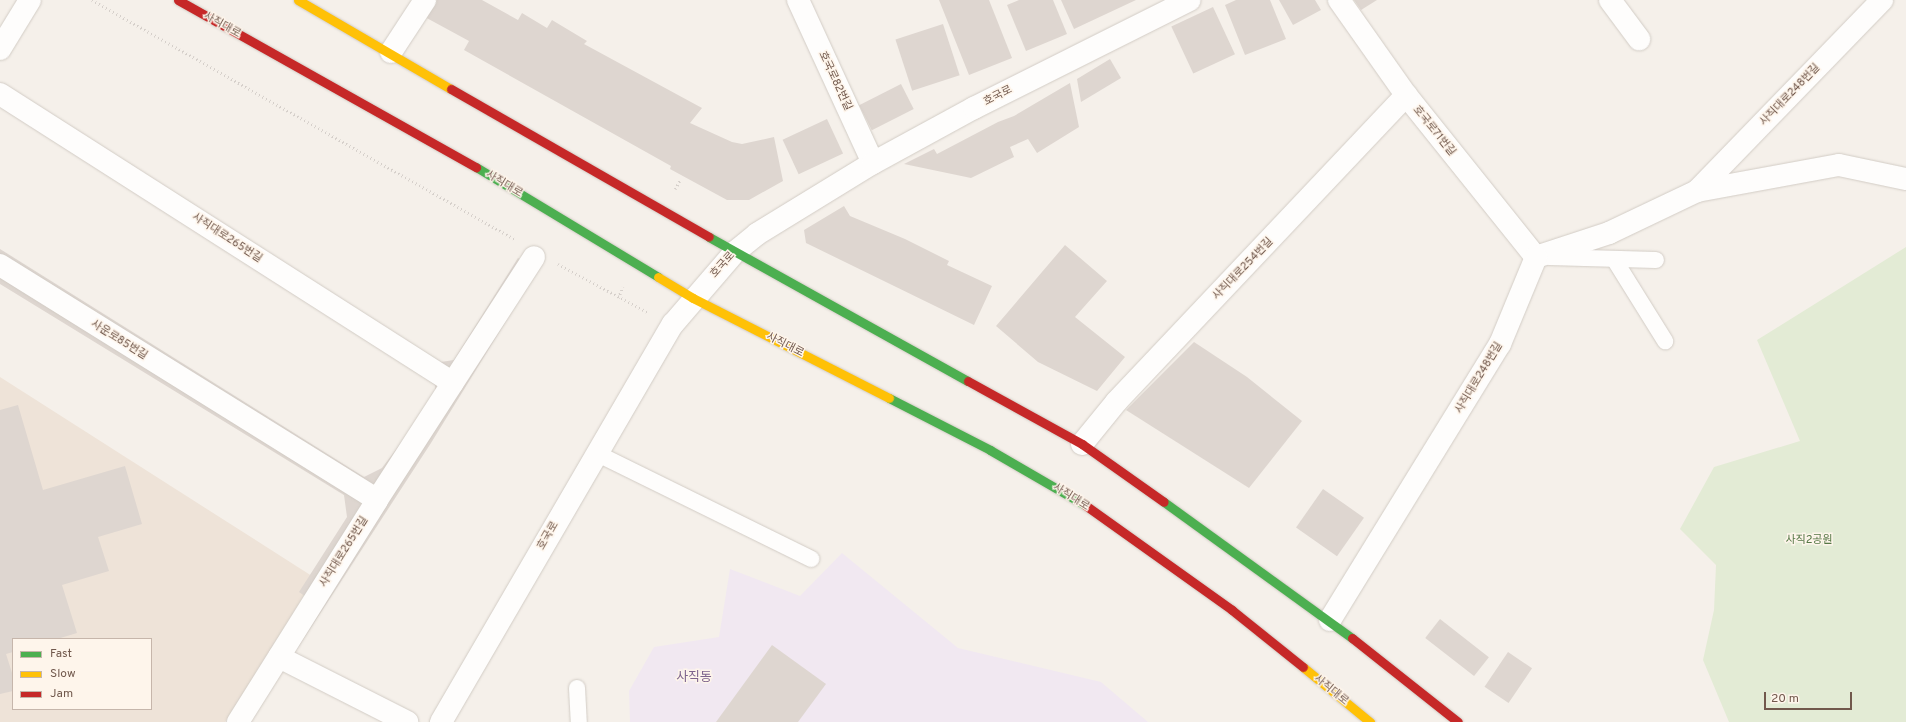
<!DOCTYPE html>
<html>
<head>
<meta charset="utf-8">
<style>
	body { margin:0 }
	#map { position:relative; width:1906px; height:722px; overflow:hidden; background:#f5f0ea; font-family:Overpass,"Noto Sans KR",sans-serif }
	div>[style] { position:absolute }
	[style*='--x'] { left:calc(var(--x)*1px); top:calc(var(--y)*1px); width:calc(var(--w)*1px); rotate:calc(var(--a)*1deg) }
	.residential>* { inset:0; background:#eee3d8 }
	.education>* { inset:0; background:#f1e8f1 }
	.green>* { inset:0; background:#e3ebd5 }
	.building>* { inset:0; background:#ded6d0; transform-origin:0 0 }
	.path>* { height:2.5px; margin-top:-1.25px; transform-origin:0; background:repeating-linear-gradient(90deg,#d6d0cb 0 1px,transparent 0 4px) }
	.roads { filter:drop-shadow(0 0 1px #d2ccc5) drop-shadow(0 0 1px #d2ccc5) }
	.lane>* { height:16px; margin:-8px; padding:0 8px; transform-origin:8px; border-radius:8px; background:#fefdfc }
	.street>* { height:22px; margin:-11px; padding:0 11px; transform-origin:11px; border-radius:11px; background:#fefdfc }
	.fast>* { height:9px; margin:-4.5px; padding:0 4.5px; transform-origin:4.5px; border-radius:4.5px; background:#4caf50 }
	.slow>* { height:9px; margin:-4.5px; padding:0 4.5px; transform-origin:4.5px; border-radius:4.5px; background:#ffc107 }
	.jam>* { height:9px; margin:-4.5px; padding:0 4.5px; transform-origin:4.5px; border-radius:4.5px; background:#c62828 }
	span { translate:-50% -50%; white-space:nowrap; text-align:center; line-height:1.15; -webkit-text-stroke:3px #fef5eb; paint-order:stroke }
	.street-label { font-size:11px; color:#71584c }
	.park-label { font-size:11px; color:#557745 }
	.quarter-label { font-size:13px; color:#7e648d }
	.legend { position:absolute; left:12px; top:638px; width:140px; height:72px; box-sizing:border-box; background:#fef5eb; border:1px solid #c6b6ab; margin:0; padding:5px 7px; list-style:none; font-size:12px; color:#71584c }
	.legend li { display:flex; align-items:center; gap:8px; height:20px }
	.legend b { width:20px; border:1px solid #c6b6ab }
	.scale { position:absolute; left:1764px; top:692px; width:88px; height:18px; box-sizing:border-box; border:2px solid #71584c; border-top:0; padding-left:5px; font-size:12px; line-height:14px; white-space:nowrap; color:#71584c; -webkit-text-stroke:3px #fef5eb; paint-order:stroke }
</style>
</head>
<body>
<div id="map">
	<div class="residential">
		<div style="clip-path:polygon(evenodd,0 377px,315px 578px,225px 722px,0 722px,0 377px,13px 639px,151px 639px,151px 709px,13px 709px,13px 639px)"></div>
	</div>
	<div class="education">
		<div style="clip-path:polygon(842px 553px,958px 648px,1101px 682px,1148px 722px,630px 722px,629px 691px,654px 647px,719px 637px,730px 569px,800px 596px)"></div>
	</div>
	<div class="green">
		<div style="clip-path:polygon(1906px 247px,1906px 722px,1729px 722px,1703px 660px,1714px 610px,1716px 565px,1680px 529px,1714px 467px,1800px 441px,1757px 340px)"></div>
	</div>
	<div class="building">
		<div style="clip-path:polygon(431px 0,482px 0,518px 20px,522px 13px,547px 28px,552px 20px,587px 41px,584px 44px,702px 108px,690px 123px,732px 142px,742px 144px,774px 137px,783px 181px,749px 200px,727px 200px,670px 169px,671px 166px,464px 50px,469px 41px,423px 16px)"></div>
		<div style="clip-path:polygon(939px 0,989px 0,1012px 58px,969px 75px)"></div>
		<div style="clip-path:polygon(1019px 0,1053px 0,1067px 34px,1026px 51px,1007px 5px)"></div>
		<div style="clip-path:polygon(1061px 0,1136px 0,1074px 29px)"></div>
		<div style="clip-path:polygon(1236px 0,1270px 0,1286px 39px,1245px 55px,1225px 5px)"></div>
		<div style="clip-path:polygon(1279px 0,1315px 0,1321px 10px,1293px 25px)"></div>
		<div style="clip-path:polygon(1354px 0,1377px 0,1361px 10px)"></div>
		<div style="left:1213px;top:7px;width:52px;height:46px;rotate:65deg"></div>
		<div style="left:943px;top:24px;width:54px;height:50px;rotate:72deg"></div>
		<div style="clip-path:polygon(1110px 59px,1121px 78px,1081px 102px,1077px 79px)"></div>
		<div style="clip-path:polygon(1070px 83px,1079px 127px,1037px 153px,1028px 139px,1010px 147px,1014px 157px,971px 178px,904px 164px,934px 149px,937px 154px,998px 122px,1014px 116px)"></div>
		<div style="left:901px;top:84px;width:28px;height:47px;rotate:63deg"></div>
		<div style="left:827px;top:119px;width:38px;height:49px;rotate:65deg"></div>
		<div style="clip-path:polygon(844px 206px,850px 216px,905px 239px,949px 261px,947px 265px,992px 286px,974px 325px,806px 243px,804px 230px)"></div>
		<div style="clip-path:polygon(1065px 245px,1107px 281px,1075px 317px,1125px 357px,1097px 391px,1038px 362px,996px 326px)"></div>
		<div style="clip-path:polygon(0 249px,364px 477px,382px 468px,435px 398px,435px 385px,424px 377px,434px 363px,454px 360px,518px 258px,538px 269px,431px 443px,297px 649px,282px 639px,310px 600px,299px 592px,347px 517px,344px 495px,0 284px)"></div>
		<div style="clip-path:polygon(1194px 342px,1247px 377px,1302px 421px,1249px 488px,1126px 410px)"></div>
		<div style="clip-path:polygon(18px 405px,43px 490px,125px 466px,142px 524px,98px 537px,109px 571px,62px 585px,77px 633px,57px 639px,13px 639px,13px 652px,6px 654px,13px 676px,13px 691px,0 694px,0 410px)"></div>
		<div style="left:1323px;top:489px;width:50px;height:47px;rotate:35deg"></div>
		<div style="left:1440px;top:619px;width:62px;height:24px;rotate:38deg"></div>
		<div style="clip-path:polygon(772px 645px,826px 684px,798px 722px,716px 722px)"></div>
		<div style="left:1508px;top:652px;width:29px;height:42px;rotate:34deg"></div>
	</div>
	<div class="path">
		<div style="--x:92;--y:0;--w:487;--a:29.5"></div>
		<div style="--x:675;--y:189;--w:10;--a:-61"></div>
		<div style="--x:558;--y:264;--w:103;--a:28.3"></div>
		<div style="--x:618;--y:298;--w:12;--a:-66"></div>
	</div>
	<div class="roads">
		<div class="lane">
			<div style="--x:1549;--y:257;--w:107;--a:1.6"></div>
			<div style="--x:1614;--y:259;--w:97;--a:58.1"></div>
			<div style="--x:596;--y:453;--w:240;--a:26.2"></div>
			<div style="--x:577;--y:688;--w:34;--a:87"></div>
		</div>
		<div class="street">
			<div style="--x:798;--y:0;--w:179;--a:65.3"></div>
			<div style="--x:1339;--y:0;--w:116;--a:54.8"></div>
			<div style="--x:1406;--y:95;--w:208;--a:51.3"></div>
			<div style="--x:1610;--y:0;--w:49;--a:53.4"></div>
			<div style="--x:0;--y:49;--w:57;--a:-58.5"></div>
			<div style="--x:391;--y:52;--w:62;--a:-56.8"></div>
			<div style="--x:0;--y:94;--w:537;--a:32.54"></div>
			<div style="--x:1697;--y:191;--w:266;--a:-45.9"></div>
			<div style="--x:1536;--y:257;--w:77;--a:-18.2"></div>
			<div style="--x:1609;--y:233;--w:98;--a:-25.5"></div>
			<div style="--x:1697;--y:191;--w:144;--a:-10.4"></div>
			<div style="--x:1839;--y:165;--w:68;--a:11.8"></div>
			<div style="--x:0;--y:265;--w:444;--a:31.9"></div>
			<div style="--x:1082;--y:444;--w:55;--a:-50.9"></div>
			<div style="--x:1117;--y:401;--w:421;--a:-46.6"></div>
			<div style="--x:1330;--y:620;--w:324;--a:-58.4"></div>
			<div style="--x:1500;--y:344;--w:94;--a:-67.5"></div>
			<div style="--x:279;--y:657;--w:144;--a:26.9"></div>
			<div style="--x:238;--y:722;--w:262;--a:-57.9"></div>
			<div style="--x:377;--y:500;--w:289;--a:-57.1"></div>
			<div style="--x:441;--y:722;--w:461;--a:-59.8"></div>
			<div style="--x:673;--y:324;--w:95;--a:-49.3"></div>
			<div style="--x:735;--y:252;--w:28;--a:-39"></div>
			<div style="--x:757;--y:234;--w:136;--a:-31.5"></div>
			<div style="--x:873;--y:163;--w:115;--a:-28.6"></div>
			<div style="--x:974;--y:108;--w:241;--a:-26.6"></div>
		</div>
		<div class="fast">
			<div style="--x:476;--y:167;--w:213;--a:31.1"></div>
			<div style="--x:709;--y:237;--w:296;--a:29.1"></div>
			<div style="--x:889;--y:398;--w:114;--a:27.2"></div>
			<div style="--x:990;--y:450;--w:110;--a:30.1"></div>
			<div style="--x:1164;--y:502;--w:232;--a:35.9"></div>
		</div>
		<div class="slow">
			<div style="--x:298;--y:0;--w:177;--a:30.2"></div>
			<div style="--x:658;--y:277;--w:41;--a:31"></div>
			<div style="--x:693;--y:298;--w:220;--a:27"></div>
			<div style="--x:1303;--y:667;--w:87;--a:39.4"></div>
		</div>
		<div class="jam">
			<div style="--x:178;--y:0;--w:342;--a:29.3"></div>
			<div style="--x:451;--y:89;--w:297;--a:29.8"></div>
			<div style="--x:968;--y:381;--w:130;--a:28.9"></div>
			<div style="--x:1082;--y:444;--w:100;--a:35.3"></div>
			<div style="--x:1085;--y:505;--w:181;--a:35.5"></div>
			<div style="--x:1232;--y:610;--w:91;--a:38.8"></div>
			<div style="--x:1352;--y:638;--w:135;--a:38.4"></div>
		</div>
	</div>
	<div class="street-label">
		<span style="left:222px;top:25px;rotate:29deg">사직대로</span>
		<span style="left:835px;top:81px;rotate:65deg">호국로82번길</span>
		<span style="left:1790px;top:95px;rotate:-46deg">사직대로248번길</span>
		<span style="left:998px;top:96px;rotate:-27deg">호국로</span>
		<span style="left:1434px;top:131px;rotate:51deg">호국로71번길</span>
		<span style="left:504px;top:184px;rotate:31deg">사직대로</span>
		<span style="left:227px;top:238px;rotate:33deg">사직대로265번길</span>
		<span style="left:723px;top:265px;rotate:-48deg">호국로</span>
		<span style="left:1243px;top:269px;rotate:-46deg">사직대로254번길</span>
		<span style="left:119px;top:340px;rotate:32deg">사운로85번길</span>
		<span style="left:785px;top:345px;rotate:27deg">사직대로</span>
		<span style="left:1479px;top:378px;rotate:-59deg">사직대로248번길</span>
		<span style="left:1071px;top:497px;rotate:32deg">사직대로</span>
		<span style="left:548px;top:536px;rotate:-60deg">호국로</span>
		<span style="left:344px;top:552px;rotate:-58deg">사직대로265번길</span>
		<span style="left:1331px;top:690px;rotate:39deg">사직대로</span>
	</div>
	<div class="park-label">
		<span style="left:1809px;top:540px">사직2공원</span>
	</div>
	<div class="quarter-label">
		<span style="left:694px;top:678px">사직동</span>
	</div>
	<ul class="legend">
	<li><b style="height:5px;background:#4caf50"></b>Fast</li>
	<li><b style="height:5px;background:#ffc107"></b>Slow</li>
	<li><b style="height:5px;background:#c62828"></b>Jam</li>
	</ul>
	<div class="scale">20 m</div>
</div>
</body>
</html>
